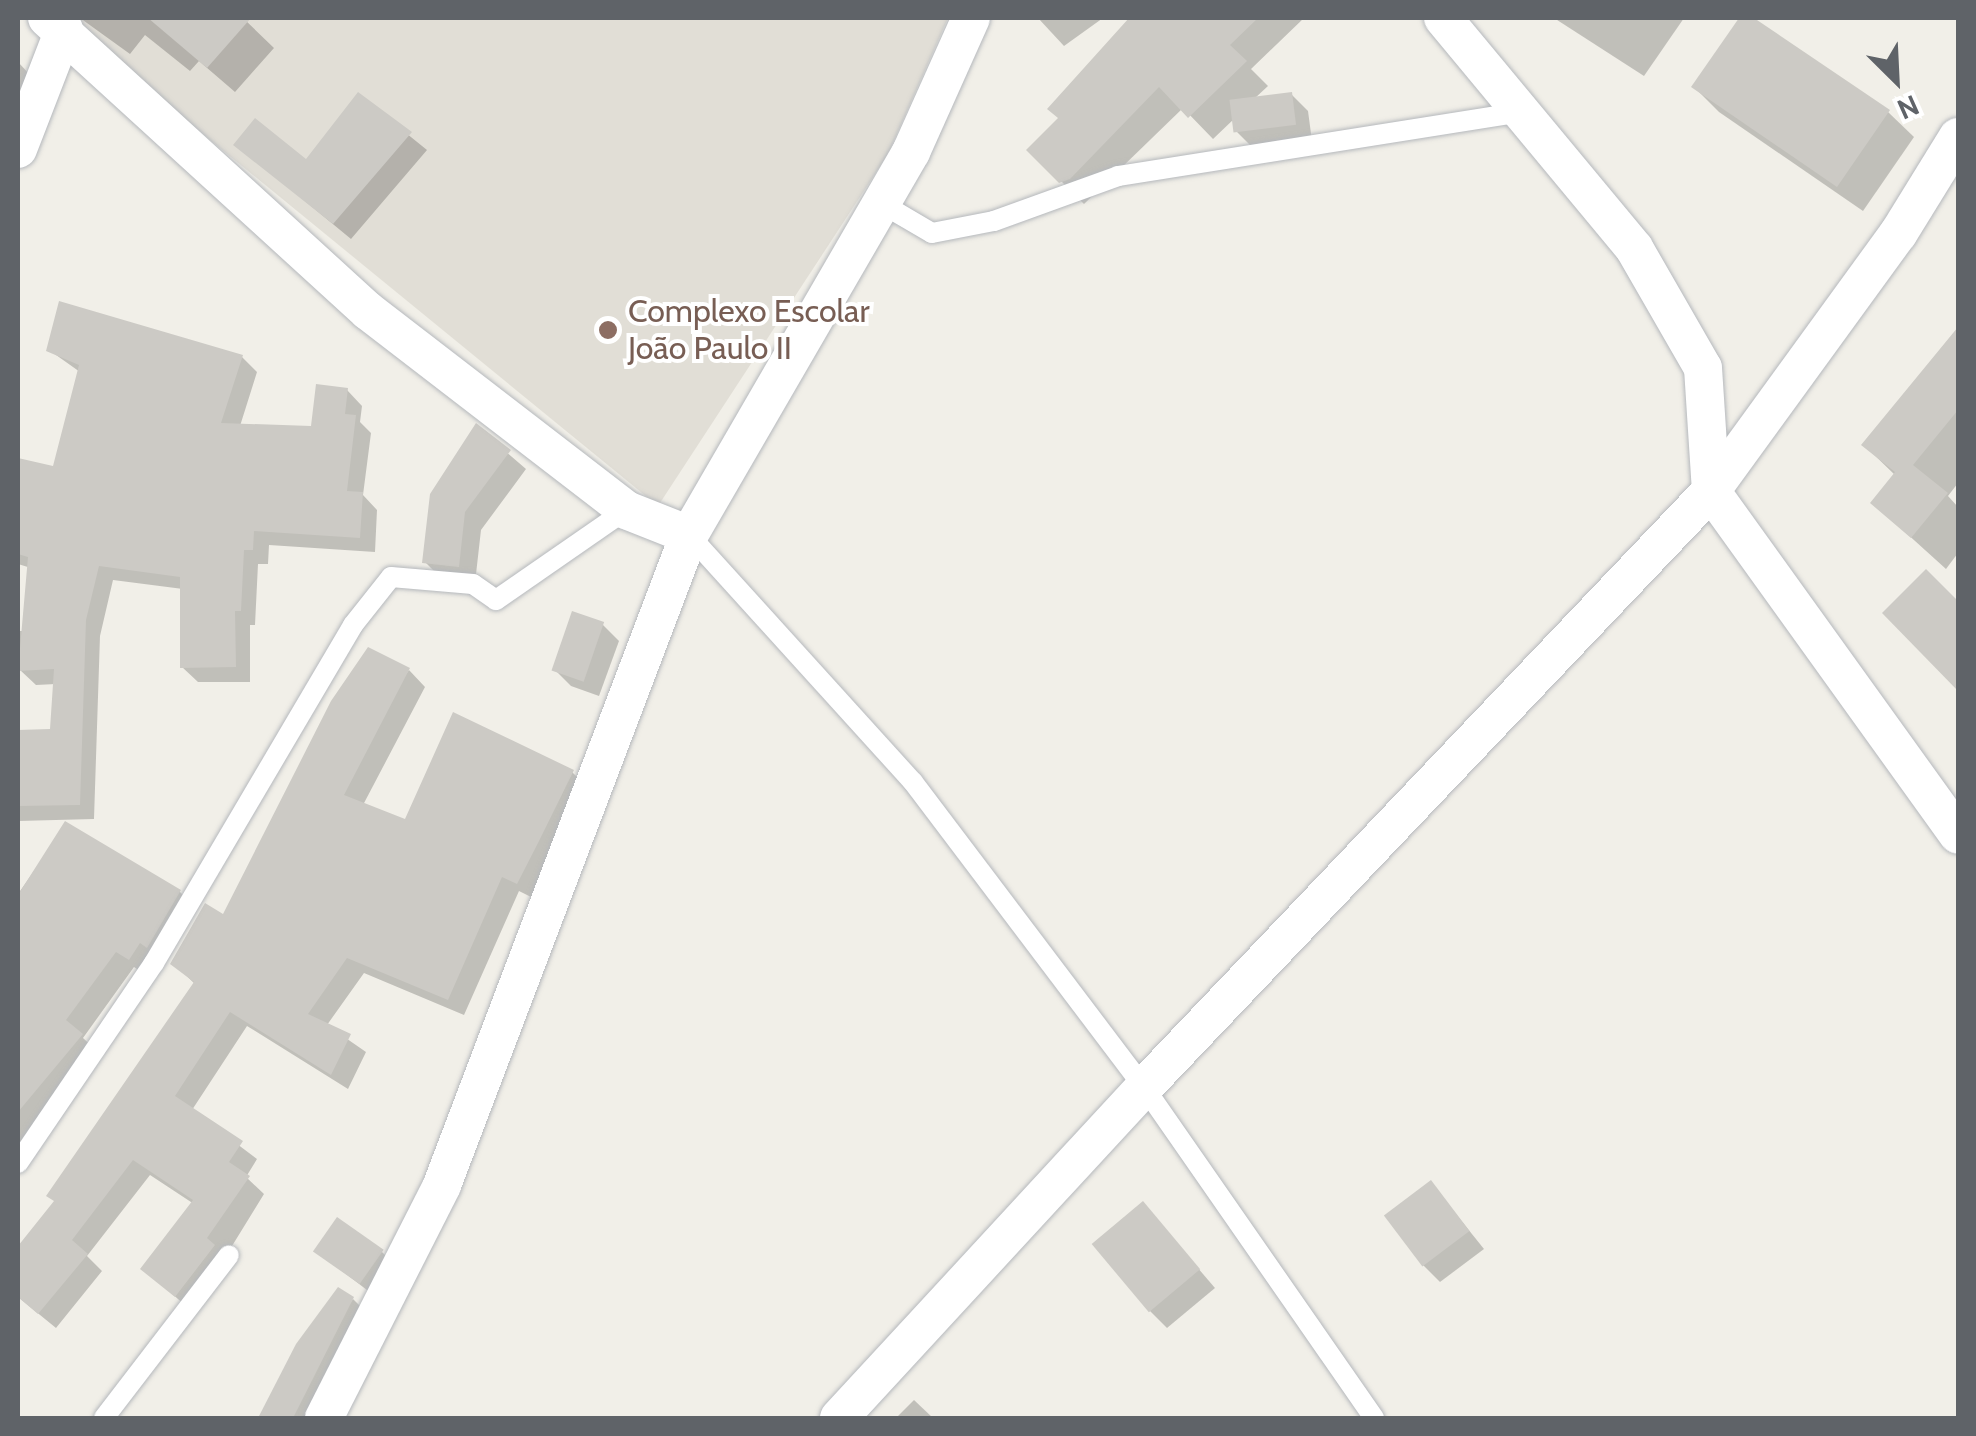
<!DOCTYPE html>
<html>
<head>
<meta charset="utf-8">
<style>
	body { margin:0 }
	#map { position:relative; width:1976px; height:1436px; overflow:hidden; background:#f1efe8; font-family:Cabin,sans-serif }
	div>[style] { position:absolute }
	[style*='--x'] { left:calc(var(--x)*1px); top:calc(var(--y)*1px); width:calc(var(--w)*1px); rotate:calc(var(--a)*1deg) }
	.education>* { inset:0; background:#e1ded6 }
	.shadow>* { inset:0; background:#0003 }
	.building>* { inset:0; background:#cccac5; transform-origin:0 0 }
	.roads { filter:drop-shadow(0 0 2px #b5b8bc) drop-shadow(0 0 2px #b5b8bc) }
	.service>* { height:20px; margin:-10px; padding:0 10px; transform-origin:10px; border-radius:10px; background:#fff }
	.minor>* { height:38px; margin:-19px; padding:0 19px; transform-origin:19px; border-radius:19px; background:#fff }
	.dots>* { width:28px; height:28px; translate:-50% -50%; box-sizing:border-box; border:5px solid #fff; border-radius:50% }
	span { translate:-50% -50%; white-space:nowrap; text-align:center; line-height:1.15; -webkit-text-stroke:8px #fff; paint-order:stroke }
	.education-label { font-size:32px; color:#785e54 }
	.left { translate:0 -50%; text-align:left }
	.frame { position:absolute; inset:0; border:20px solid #5f6368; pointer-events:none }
	.north { position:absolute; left:1846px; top:30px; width:100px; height:100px; -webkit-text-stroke:8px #fff; paint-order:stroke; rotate:156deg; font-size:28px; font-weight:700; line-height:40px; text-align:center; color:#5f6368 }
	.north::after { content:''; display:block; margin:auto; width:35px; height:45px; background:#5f6368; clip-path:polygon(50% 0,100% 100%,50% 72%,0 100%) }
</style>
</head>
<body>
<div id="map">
	<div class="education">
		<div style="clip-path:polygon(61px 18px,948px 18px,888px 154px,658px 506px)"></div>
	</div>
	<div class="shadow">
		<div style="clip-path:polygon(80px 18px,243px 18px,274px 48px,235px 92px,199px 61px,190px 71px,145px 35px,130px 54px)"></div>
		<div style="clip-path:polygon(1038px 18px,1103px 18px,1064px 46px)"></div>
		<div style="clip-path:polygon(1133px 18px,1304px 18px,1251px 69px,1268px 86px,1254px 99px,1291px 94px,1308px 111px,1312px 141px,1253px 148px,1236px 131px,1235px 118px,1213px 139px,1183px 108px,1084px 204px,1030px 150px,1061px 119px,1051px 109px)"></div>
		<div style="clip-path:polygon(1554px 18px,1684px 18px,1644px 76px)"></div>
		<div style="clip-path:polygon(1742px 18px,1888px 112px,1914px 137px,1863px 211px,1719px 112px,1694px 87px)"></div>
		<div style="clip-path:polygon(18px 62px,32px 77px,18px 144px)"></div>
		<div style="clip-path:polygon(359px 95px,427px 150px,351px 239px,237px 145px,307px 163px)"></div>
		<div style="clip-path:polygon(1958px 331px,1958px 483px,1948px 496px,1958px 507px,1958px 553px,1946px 569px,1873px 503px,1896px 476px,1864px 445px)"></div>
		<div style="clip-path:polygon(49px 350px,242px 357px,257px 372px,240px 426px,313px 428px,347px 390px,362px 406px,360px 422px,371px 433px,363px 495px,377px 510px,375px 552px,269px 545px,268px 564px,258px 564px,255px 625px,250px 625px,250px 682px,198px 682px,182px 667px,183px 589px,113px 580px,100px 636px,94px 819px,18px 821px,18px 733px,52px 731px,56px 684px,36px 685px,20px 670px,18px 631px,28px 631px,31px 568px,18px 564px,18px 460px,55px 469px,80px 372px)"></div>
		<div style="clip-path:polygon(477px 427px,526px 469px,481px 530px,475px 583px,442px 579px,425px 562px)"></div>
		<div style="clip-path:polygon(602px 624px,619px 641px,599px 696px,571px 686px,554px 669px)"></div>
		<div style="clip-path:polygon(409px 670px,425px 687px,363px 805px,407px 822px,572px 772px,588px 788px,533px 898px,519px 891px,464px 1015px,364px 973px,327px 1025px,366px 1052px,348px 1089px,247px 1026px,192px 1110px,257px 1159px,246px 1177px,264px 1194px,192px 1311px,143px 1269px,194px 1204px,150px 1175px,87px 1256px,102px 1271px,56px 1328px,18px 1297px,18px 1250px,56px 1202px,195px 984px,173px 963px,224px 917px)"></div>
		<div style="clip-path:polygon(66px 825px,180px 892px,197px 909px,147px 976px,134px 967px,83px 1038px,99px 1053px,18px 1150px,18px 894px)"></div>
		<div style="clip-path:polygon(1431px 1183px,1484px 1249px,1440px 1282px,1423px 1265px)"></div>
		<div style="clip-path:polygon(1143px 1204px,1215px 1288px,1167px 1328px,1150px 1311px)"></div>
		<div style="clip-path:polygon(316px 1251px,382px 1252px,397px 1267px,380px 1300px)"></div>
		<div style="clip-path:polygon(353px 1299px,370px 1316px,318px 1418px,263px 1418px)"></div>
		<div style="clip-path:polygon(914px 1400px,933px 1418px,896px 1418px)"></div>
	</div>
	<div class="building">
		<div style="clip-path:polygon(148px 18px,251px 18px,207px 68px)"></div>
		<div style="clip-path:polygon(1129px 18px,1258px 18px,1230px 45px,1247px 61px,1188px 118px,1159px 87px,1070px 179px,1059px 183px,1026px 150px,1058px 118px,1047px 109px)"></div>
		<div style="clip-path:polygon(1739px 18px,1754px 18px,1890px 110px,1837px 187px,1691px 87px)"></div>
		<div style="clip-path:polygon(358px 92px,412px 132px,333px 224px,233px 145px,255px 118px,306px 159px)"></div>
		<div style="left:1292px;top:92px;width:33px;height:63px;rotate:83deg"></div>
		<div style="clip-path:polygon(59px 301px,243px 355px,221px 423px,311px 426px,316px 384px,348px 388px,345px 414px,356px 415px,347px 491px,363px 492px,360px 538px,254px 531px,253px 550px,244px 550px,241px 611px,235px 611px,236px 667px,180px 668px,180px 577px,99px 566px,86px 620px,80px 805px,18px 806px,18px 730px,50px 729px,54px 669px,18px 671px,28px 557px,18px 554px,18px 458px,53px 466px,79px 365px,46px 351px)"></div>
		<div style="clip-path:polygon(1958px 327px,1958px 410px,1913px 465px,1948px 493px,1911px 538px,1870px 503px,1895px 472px,1861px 445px)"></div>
		<div style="clip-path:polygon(476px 423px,511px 450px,465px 512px,459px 567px,422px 563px,430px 494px)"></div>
		<div style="clip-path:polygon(1926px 569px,1958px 601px,1958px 691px,1882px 613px)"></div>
		<div style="left:572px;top:611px;width:34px;height:63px;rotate:19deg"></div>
		<div style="clip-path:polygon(368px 647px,410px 668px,344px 795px,405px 819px,453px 712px,574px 770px,538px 843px,517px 884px,502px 877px,448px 1000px,347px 958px,308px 1014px,351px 1034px,331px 1075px,230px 1012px,175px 1096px,243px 1141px,229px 1162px,250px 1176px,207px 1238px,215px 1245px,175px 1297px,140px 1269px,193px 1200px,133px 1160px,72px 1240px,88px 1254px,38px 1314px,18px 1297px,18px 1246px,54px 1201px,46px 1196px,194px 982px,170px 964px,205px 903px,223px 914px,331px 701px)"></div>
		<div style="clip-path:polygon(65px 821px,181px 890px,147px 948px,140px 943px,129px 960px,116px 952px,66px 1020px,83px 1034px,18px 1112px,18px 895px)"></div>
		<div style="left:1431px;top:1180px;width:64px;height:59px;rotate:53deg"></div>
		<div style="left:1143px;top:1201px;width:89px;height:67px;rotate:50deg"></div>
		<div style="left:337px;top:1217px;width:57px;height:42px;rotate:35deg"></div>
		<div style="clip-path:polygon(338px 1287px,354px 1297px,293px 1418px,258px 1418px,296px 1344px)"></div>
	</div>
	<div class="roads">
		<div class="service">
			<div style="--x:879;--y:202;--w:61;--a:30.3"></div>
			<div style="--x:932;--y:233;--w:63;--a:-11"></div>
			<div style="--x:994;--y:221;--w:132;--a:-19.9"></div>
			<div style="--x:1118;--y:176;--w:411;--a:-9"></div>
			<div style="--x:689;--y:535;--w:333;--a:47.8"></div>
			<div style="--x:913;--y:782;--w:383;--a:52.9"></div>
			<div style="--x:1144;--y:1087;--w:403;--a:55.2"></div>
			<div style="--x:18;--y:1163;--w:242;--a:-55.8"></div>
			<div style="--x:154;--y:963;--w:392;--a:-59.5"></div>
			<div style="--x:353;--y:625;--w:61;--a:-51.6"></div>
			<div style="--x:391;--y:577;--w:82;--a:4.9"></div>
			<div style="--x:473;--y:584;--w:28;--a:35"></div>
			<div style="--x:496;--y:600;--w:158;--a:-34.7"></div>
			<div style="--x:104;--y:1418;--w:205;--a:-52.5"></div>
		</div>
		<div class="minor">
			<div style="--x:47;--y:18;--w:435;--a:42.4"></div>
			<div style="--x:368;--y:311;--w:326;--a:37.6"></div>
			<div style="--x:626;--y:510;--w:68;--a:21.6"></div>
			<div style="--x:1443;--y:18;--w:299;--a:50.3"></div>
			<div style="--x:1634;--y:248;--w:138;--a:60.1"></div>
			<div style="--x:1703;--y:368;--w:123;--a:86.3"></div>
			<div style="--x:1711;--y:491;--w:423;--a:54.3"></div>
			<div style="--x:18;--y:149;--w:128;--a:-68.9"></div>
			<div style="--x:324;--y:1418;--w:261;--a:-63.1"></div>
			<div style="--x:442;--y:1185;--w:695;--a:-69.19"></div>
			<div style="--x:689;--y:535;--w:443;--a:-59.9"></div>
			<div style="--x:911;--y:152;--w:147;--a:-65.9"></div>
			<div style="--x:839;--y:1418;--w:450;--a:-47.3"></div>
			<div style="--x:1144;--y:1087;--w:823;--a:-46.43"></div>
			<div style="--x:1711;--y:491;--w:318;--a:-54"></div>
			<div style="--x:1898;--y:234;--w:114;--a:-58.3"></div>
		</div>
	</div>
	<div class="dots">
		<div style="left:608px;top:330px;background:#8d6e63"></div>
	</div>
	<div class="education-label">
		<span class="left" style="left:628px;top:330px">Complexo Escolar<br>João Paulo II</span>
	</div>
	<div class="frame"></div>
	<div class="north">N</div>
</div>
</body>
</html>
